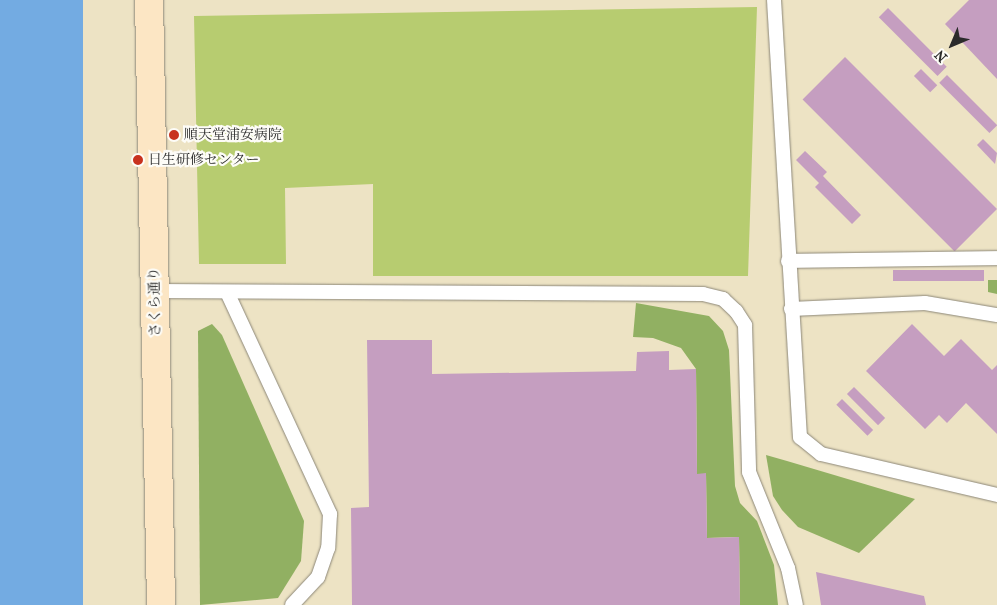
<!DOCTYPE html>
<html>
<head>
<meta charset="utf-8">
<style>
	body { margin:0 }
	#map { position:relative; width:997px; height:605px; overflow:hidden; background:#ede3c4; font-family:"IM FELL French Canon","Noto Serif JP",serif }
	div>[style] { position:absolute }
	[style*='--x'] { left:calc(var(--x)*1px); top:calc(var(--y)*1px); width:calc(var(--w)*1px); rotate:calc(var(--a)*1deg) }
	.green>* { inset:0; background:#b7cc70 }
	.forest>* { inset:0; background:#91b062 }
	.water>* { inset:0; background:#73abe2; transform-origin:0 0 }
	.building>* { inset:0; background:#c59ec0; transform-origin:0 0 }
	.roads { filter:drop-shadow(0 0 1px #8c8778) drop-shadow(0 0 1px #8c8778) }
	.lane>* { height:14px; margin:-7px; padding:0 7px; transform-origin:7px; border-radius:7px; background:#fff }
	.secondary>* { height:28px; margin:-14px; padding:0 14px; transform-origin:14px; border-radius:14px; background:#fce6c4 }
	.dots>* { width:14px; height:14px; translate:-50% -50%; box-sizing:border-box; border:2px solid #fdfcf7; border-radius:50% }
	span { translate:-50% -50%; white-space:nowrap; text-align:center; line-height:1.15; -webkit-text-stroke:4.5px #fdfcf7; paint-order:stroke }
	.poi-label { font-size:14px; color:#2b2b2b }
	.left { translate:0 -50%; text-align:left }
	.street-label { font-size:14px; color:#2b2b2b }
	.north { position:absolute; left:927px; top:20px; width:50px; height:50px; -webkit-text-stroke:4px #fdfcf7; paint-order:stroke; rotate:225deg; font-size:14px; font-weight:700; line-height:20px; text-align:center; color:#2b2b2b }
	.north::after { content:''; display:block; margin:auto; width:18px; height:22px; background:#2b2b2b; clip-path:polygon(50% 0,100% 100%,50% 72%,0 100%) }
</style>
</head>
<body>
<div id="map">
	<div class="green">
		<div style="clip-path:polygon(757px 7px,748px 276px,373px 276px,373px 184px,285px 188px,286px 264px,199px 264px,194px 16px)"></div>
	</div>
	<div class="forest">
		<div style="clip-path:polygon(988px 280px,997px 280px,997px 294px,988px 292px)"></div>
		<div style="clip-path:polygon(636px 303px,709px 316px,723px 331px,729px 350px,735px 486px,740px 503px,757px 521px,774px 565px,778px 605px,740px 605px,739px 537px,707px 538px,706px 474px,697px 474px,696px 369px,681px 348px,653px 338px,633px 337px)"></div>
		<div style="clip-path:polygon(212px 324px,222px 335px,304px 521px,301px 561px,278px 598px,200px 605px,198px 331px)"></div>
		<div style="clip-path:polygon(766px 455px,787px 461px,915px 499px,859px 553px,798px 527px,782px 510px,773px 496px)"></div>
	</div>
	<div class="water">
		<div style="left:0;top:0;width:83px;height:605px"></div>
	</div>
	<div class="building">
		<div style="clip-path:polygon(969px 0,997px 0,997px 79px,945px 24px)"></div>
		<div style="left:888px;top:8px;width:83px;height:13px;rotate:45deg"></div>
		<div style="left:845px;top:57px;width:215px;height:60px;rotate:45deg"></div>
		<div style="left:921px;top:69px;width:23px;height:10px;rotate:45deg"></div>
		<div style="left:947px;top:75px;width:71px;height:11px;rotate:45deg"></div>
		<div style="clip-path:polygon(983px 139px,997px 153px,995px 164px,977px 145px)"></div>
		<div style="clip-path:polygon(805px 151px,827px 172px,823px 176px,861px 215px,852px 224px,815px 187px,819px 183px,796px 160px)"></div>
		<div style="left:984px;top:270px;width:11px;height:91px;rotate:90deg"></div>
		<div style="clip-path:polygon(912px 324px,944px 356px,961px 339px,992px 370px,997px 365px,997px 434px,966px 403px,947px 423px,939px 415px,925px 429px,866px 371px)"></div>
		<div style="clip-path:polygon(367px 340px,432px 340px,432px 374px,636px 371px,637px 352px,669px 351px,669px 370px,696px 369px,697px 474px,706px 473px,707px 538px,739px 537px,740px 605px,352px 605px,351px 508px,369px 507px)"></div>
		<div style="left:854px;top:387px;width:44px;height:10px;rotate:45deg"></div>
		<div style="left:842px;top:399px;width:44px;height:8px;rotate:45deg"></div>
		<div style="clip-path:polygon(816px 572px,924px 596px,926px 605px,821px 605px)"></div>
	</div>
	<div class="roads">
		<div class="lane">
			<div style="--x:774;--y:0;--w:438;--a:86.6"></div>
			<div style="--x:800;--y:437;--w:27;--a:39"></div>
			<div style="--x:821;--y:454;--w:181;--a:13.1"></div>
			<div style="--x:788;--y:261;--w:209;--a:-0.8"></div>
			<div style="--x:155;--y:291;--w:548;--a:0.31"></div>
			<div style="--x:703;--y:294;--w:21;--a:14"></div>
			<div style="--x:723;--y:299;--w:18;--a:43"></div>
			<div style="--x:736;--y:311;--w:17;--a:57"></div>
			<div style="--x:745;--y:325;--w:147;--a:88.4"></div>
			<div style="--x:749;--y:472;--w:104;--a:67.9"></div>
			<div style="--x:788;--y:568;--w:38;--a:78"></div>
			<div style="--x:227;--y:292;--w:245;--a:65.1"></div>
			<div style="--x:330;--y:514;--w:34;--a:93"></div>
			<div style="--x:328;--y:548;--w:31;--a:109"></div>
			<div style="--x:318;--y:577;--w:38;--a:133"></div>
			<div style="--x:791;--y:309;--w:134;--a:-2.6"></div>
			<div style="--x:925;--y:303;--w:73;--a:9.5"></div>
		</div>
		<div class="secondary">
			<div style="--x:149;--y:0;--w:605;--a:88.86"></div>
		</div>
	</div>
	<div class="dots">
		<div style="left:174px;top:135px;background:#c8321e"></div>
		<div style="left:138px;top:160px;background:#c8321e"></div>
	</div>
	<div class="poi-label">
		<span class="left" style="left:184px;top:135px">順天堂浦安病院</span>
		<span class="left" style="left:148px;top:160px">日生研修センター</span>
	</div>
	<div class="street-label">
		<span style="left:155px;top:302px;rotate:-91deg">さくら通り</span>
	</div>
	<div class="north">N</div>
</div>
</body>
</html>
